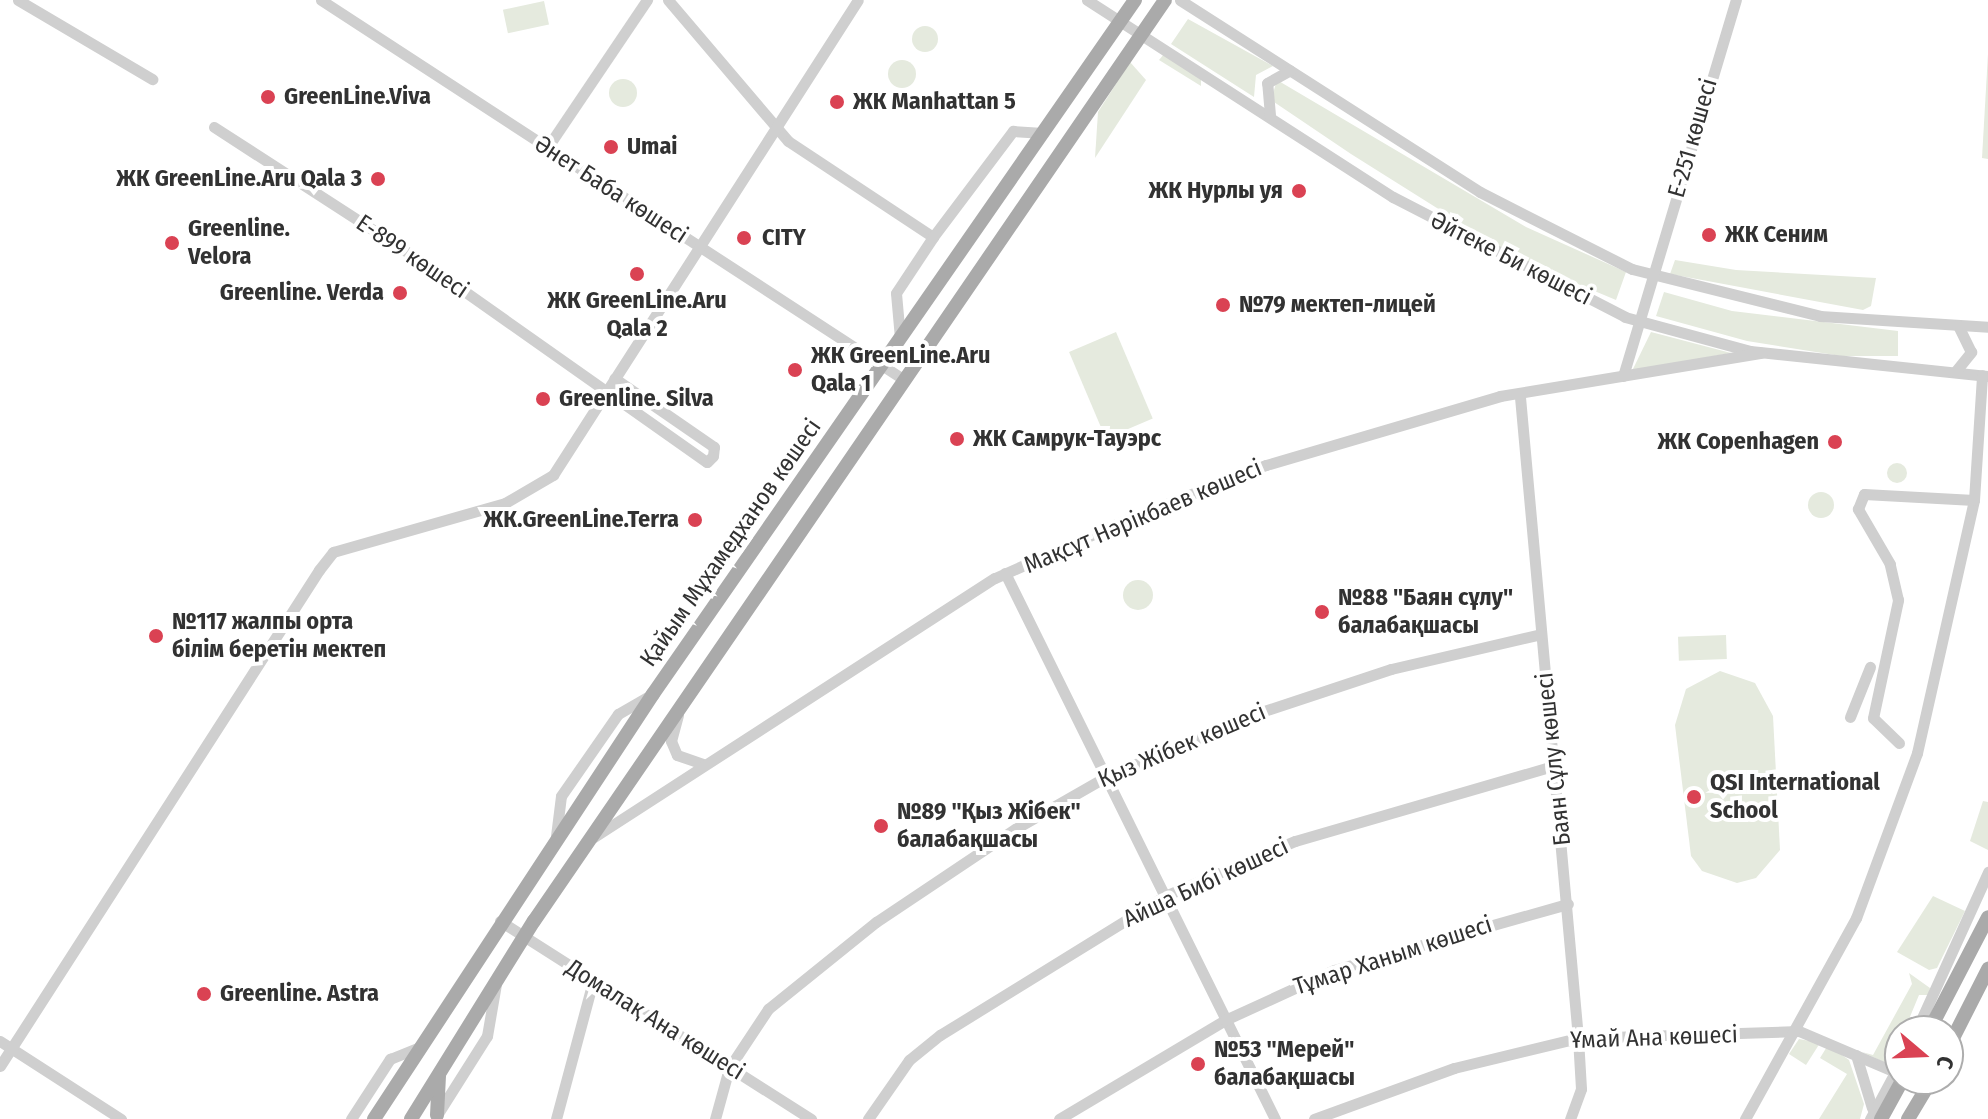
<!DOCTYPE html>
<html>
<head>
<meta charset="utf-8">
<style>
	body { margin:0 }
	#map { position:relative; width:1988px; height:1119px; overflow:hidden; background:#fff; font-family:"Fira Sans Condensed",sans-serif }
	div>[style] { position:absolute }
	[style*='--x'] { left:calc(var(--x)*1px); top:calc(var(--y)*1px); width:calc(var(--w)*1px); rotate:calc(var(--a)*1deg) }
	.green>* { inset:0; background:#e5eade; transform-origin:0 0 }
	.round { border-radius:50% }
	.minor>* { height:11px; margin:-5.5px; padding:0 5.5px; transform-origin:5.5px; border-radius:5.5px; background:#cfcfcf }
	.major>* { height:14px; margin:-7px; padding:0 7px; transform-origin:7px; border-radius:7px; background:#aaa }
	.dots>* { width:22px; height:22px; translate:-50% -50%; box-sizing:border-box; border:4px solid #fff; border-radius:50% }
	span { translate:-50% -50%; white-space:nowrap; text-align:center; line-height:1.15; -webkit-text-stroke:8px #fff; paint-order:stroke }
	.poi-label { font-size:24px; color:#323232; font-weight:700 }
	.left { translate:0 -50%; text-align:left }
	.right { translate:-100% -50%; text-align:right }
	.street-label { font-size:24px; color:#323232 }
	.north { position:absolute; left:1884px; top:1015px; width:80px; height:80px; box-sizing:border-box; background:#fff; border:2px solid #adadad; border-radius:50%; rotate:109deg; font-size:22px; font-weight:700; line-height:32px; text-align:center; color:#323232 }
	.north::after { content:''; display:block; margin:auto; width:28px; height:36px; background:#da4253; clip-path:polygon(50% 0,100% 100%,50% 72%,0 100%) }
</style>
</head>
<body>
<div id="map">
	<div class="green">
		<div style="left:544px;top:1px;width:24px;height:42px;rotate:78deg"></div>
		<div style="clip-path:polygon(1188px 19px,1273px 66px,1256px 75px,1254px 97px,1171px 44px)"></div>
		<div class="round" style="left:912px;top:26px;width:26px;height:26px"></div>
		<div style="clip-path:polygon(1164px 54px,1201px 78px,1201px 86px,1159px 60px)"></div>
		<div style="clip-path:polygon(1988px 54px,1988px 159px,1982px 158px)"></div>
		<div class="round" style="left:888px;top:60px;width:28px;height:28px"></div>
		<div style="clip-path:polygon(1130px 62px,1146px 80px,1095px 158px,1098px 112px)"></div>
		<div class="round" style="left:609px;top:79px;width:28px;height:28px"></div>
		<div style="clip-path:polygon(1277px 80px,1526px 227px,1626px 272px,1616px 300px,1518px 259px,1351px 154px,1271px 100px)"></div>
		<div style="clip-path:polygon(1675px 260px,1736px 270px,1876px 278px,1871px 306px,1863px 310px,1670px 274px)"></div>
		<div style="clip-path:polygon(1664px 292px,1732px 311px,1898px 331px,1898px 356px,1841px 356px,1747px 341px,1656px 316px)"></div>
		<div style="left:1116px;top:332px;width:94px;height:51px;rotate:67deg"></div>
		<div style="clip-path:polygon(1651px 332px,1731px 353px,1632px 371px)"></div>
		<div class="round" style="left:1887px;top:463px;width:20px;height:20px"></div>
		<div class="round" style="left:1808px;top:492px;width:26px;height:26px"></div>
		<div class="round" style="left:1123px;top:580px;width:30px;height:30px"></div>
		<div style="left:1726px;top:635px;width:24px;height:48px;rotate:88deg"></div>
		<div style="clip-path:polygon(1720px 671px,1755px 683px,1773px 716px,1780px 850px,1756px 878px,1737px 883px,1702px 871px,1691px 856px,1675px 725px,1686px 689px)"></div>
		<div style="clip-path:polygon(1983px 801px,1988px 802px,1988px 850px,1970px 841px)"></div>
		<div style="clip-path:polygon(1933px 896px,1965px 911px,1937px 968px,1929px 970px,1897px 952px)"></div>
		<div style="clip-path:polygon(1909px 973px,1930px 988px,1929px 995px,1919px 995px,1890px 1065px,1862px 1052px,1873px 1055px,1912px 984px)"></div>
		<div style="clip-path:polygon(1799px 1039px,1820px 1043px,1806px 1065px,1789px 1054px)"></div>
		<div style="clip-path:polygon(1828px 1045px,1849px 1060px,1864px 1104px,1860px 1119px,1819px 1119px,1847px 1074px,1820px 1058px)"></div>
	</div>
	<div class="minor">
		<div style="--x:18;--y:0;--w:156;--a:30.5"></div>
		<div style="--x:321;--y:0;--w:695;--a:33.07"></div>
		<div style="--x:668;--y:0;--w:185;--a:49.6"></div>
		<div style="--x:788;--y:141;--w:174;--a:33.5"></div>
		<div style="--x:1087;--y:0;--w:364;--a:32.8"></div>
		<div style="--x:1393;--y:197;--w:261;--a:27.3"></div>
		<div style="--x:1625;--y:317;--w:130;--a:15.2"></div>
		<div style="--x:1750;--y:351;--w:239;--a:6"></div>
		<div style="--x:1180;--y:0;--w:356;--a:32.6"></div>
		<div style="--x:1480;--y:192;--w:170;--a:26.9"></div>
		<div style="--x:1632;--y:269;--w:194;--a:14"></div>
		<div style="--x:1820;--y:316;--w:168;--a:3.7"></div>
		<div style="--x:1270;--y:115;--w:32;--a:-95"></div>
		<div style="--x:1267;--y:83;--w:26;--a:-29"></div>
		<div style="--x:214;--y:127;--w:249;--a:32.9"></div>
		<div style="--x:423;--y:262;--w:347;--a:35.2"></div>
		<div style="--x:707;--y:462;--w:8;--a:-45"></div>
		<div style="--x:713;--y:456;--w:9;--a:-84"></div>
		<div style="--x:714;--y:447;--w:121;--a:-145.4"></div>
		<div style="--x:547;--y:148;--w:179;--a:-56"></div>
		<div style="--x:900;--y:338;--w:45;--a:-95.1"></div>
		<div style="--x:896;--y:293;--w:67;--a:-56.5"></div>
		<div style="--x:933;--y:237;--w:133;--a:-53"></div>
		<div style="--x:1013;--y:131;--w:30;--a:4"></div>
		<div style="--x:1955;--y:372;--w:26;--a:-51"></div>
		<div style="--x:1971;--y:352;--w:30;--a:-116"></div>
		<div style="--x:1623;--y:376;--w:393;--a:-73.3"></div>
		<div style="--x:1520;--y:397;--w:644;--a:84.83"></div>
		<div style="--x:1578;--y:1038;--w:51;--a:86.6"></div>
		<div style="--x:1581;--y:1089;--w:32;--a:110"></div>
		<div style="--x:1005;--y:573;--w:609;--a:63.69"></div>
		<div style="--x:678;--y:715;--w:27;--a:105"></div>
		<div style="--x:671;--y:741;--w:15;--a:67"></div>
		<div style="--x:677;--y:755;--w:28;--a:19"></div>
		<div style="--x:1850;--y:717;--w:54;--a:-68.2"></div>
		<div style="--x:1899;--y:743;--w:36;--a:-136"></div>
		<div style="--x:1873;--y:718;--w:121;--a:-78"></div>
		<div style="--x:1898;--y:600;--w:37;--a:-103"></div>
		<div style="--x:1890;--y:564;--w:64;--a:-120.2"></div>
		<div style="--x:1858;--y:509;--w:16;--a:-68"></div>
		<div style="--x:1864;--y:494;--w:110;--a:3.1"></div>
		<div style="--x:556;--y:836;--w:40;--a:-82.9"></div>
		<div style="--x:561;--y:796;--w:100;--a:-55.2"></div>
		<div style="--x:618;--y:714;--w:39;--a:-30"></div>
		<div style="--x:594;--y:837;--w:477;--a:-32.9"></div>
		<div style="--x:995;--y:578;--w:148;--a:-24"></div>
		<div style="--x:1130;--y:518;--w:146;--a:-21.3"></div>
		<div style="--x:1266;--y:465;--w:244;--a:-16.4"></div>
		<div style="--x:1500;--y:396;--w:265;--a:-9.4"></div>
		<div style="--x:500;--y:921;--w:369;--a:32.5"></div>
		<div style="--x:1916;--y:1031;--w:175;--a:-65.6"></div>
		<div style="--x:0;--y:1041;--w:144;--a:32.8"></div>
		<div style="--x:1856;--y:1055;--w:55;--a:73.2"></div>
		<div style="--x:0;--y:1066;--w:590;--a:-57.25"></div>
		<div style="--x:319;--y:570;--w:23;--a:-52"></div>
		<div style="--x:333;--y:552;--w:179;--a:-15.9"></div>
		<div style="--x:505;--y:503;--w:56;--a:-30.3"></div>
		<div style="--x:553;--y:475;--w:564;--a:-57.3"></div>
		<div style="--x:437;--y:1115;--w:93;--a:-57.7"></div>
		<div style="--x:487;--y:1036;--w:53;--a:-80.2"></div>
		<div style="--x:351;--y:1119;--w:72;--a:-57"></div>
		<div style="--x:390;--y:1059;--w:32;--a:-22"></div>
		<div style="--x:556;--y:1119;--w:143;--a:-75"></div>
		<div style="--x:715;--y:1119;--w:53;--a:-74.6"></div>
		<div style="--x:729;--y:1068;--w:71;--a:-56.5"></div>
		<div style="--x:768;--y:1009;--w:139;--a:-38.9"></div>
		<div style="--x:876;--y:922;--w:167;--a:-33.8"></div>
		<div style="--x:1015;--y:829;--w:106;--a:-29.9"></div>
		<div style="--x:1107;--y:776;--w:164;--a:-22.6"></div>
		<div style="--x:1258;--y:713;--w:140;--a:-18.3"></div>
		<div style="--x:1391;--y:669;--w:154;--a:-13.1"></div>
		<div style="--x:868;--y:1119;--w:72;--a:-55.2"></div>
		<div style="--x:909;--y:1060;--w:40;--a:-39"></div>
		<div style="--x:940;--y:1035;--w:267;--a:-31.7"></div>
		<div style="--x:1167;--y:895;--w:139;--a:-22.9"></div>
		<div style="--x:1295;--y:841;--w:273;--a:-16.2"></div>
		<div style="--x:1059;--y:1119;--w:193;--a:-30.8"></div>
		<div style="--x:1225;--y:1020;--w:120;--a:-24.6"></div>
		<div style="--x:1334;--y:970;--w:243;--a:-15.8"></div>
		<div style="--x:1314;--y:1119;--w:149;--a:-20"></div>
		<div style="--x:1454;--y:1068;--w:128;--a:-13.6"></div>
		<div style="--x:1578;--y:1038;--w:221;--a:-1.8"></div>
		<div style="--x:1799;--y:1031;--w:104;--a:23.1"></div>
		<div style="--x:1745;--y:1119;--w:230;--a:-61.1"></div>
		<div style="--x:1856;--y:918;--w:176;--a:-69.7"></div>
		<div style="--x:1917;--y:753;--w:259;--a:-77.3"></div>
		<div style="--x:1974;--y:500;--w:125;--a:-86.3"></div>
		<div style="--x:1870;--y:1119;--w:64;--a:-61.8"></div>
	</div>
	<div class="major">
		<div style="--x:1929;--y:1031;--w:128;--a:-62.6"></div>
		<div style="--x:1948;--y:1048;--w:89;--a:-63.1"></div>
		<div style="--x:437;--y:1115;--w:40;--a:-87.1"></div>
		<div style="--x:374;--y:1119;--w:508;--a:-56.72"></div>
		<div style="--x:653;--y:694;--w:845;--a:-55.22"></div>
		<div style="--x:411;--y:1119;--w:233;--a:-58.2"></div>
		<div style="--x:534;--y:921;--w:1116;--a:-55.58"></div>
		<div style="--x:1881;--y:1119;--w:46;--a:-61.2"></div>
		<div style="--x:1908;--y:1119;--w:47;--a:-59"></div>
	</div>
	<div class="dots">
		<div style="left:268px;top:97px;background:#da4253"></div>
		<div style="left:837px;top:102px;background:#da4253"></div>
		<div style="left:611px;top:147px;background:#da4253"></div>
		<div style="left:378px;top:179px;background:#da4253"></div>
		<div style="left:1299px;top:191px;background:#da4253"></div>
		<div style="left:1709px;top:235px;background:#da4253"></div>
		<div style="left:744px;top:238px;background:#da4253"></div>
		<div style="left:172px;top:243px;background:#da4253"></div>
		<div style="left:637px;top:274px;background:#da4253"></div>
		<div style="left:400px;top:293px;background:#da4253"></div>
		<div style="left:1223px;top:305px;background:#da4253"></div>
		<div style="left:795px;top:370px;background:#da4253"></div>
		<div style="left:543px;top:399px;background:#da4253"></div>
		<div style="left:957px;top:439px;background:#da4253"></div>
		<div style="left:1835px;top:442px;background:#da4253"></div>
		<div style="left:695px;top:520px;background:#da4253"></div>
		<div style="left:1322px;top:612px;background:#da4253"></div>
		<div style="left:156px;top:636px;background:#da4253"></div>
		<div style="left:1694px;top:797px;background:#da4253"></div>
		<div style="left:881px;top:826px;background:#da4253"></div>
		<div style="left:204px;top:994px;background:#da4253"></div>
		<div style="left:1198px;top:1064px;background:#da4253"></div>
	</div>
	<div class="poi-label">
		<span class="left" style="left:284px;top:97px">GreenLine.Viva</span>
		<span class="left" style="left:853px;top:102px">ЖК Manhattan 5</span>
		<span class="left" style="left:627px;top:147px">Umai</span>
		<span class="right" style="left:362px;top:179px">ЖК GreenLine.Aru Qala 3</span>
		<span class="right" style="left:1283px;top:191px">ЖК Нурлы уя</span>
		<span class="left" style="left:188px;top:243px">Greenline.<br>Velora</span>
		<span class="left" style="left:1725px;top:235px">ЖК Сеним</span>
		<span class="left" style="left:762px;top:238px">CITY</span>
		<span class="right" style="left:384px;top:293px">Greenline. Verda</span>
		<span style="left:637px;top:315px">ЖК GreenLine.Aru<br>Qala 2</span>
		<span class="left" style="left:1239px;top:305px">№79 мектеп-лицей</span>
		<span class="left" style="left:811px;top:370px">ЖК GreenLine.Aru<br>Qala 1</span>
		<span class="left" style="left:559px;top:399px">Greenline. Silva</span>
		<span class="left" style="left:973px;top:439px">ЖК Самрук-Тауэрс</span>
		<span class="right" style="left:1819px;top:442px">ЖК Copenhagen</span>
		<span class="right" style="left:679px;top:520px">ЖК.GreenLine.Terra</span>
		<span class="left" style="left:1338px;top:612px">№88 "Баян сұлу"<br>балабақшасы</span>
		<span class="left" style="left:172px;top:636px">№117 жалпы орта<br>білім беретін мектеп</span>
		<span class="left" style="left:1710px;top:797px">QSI International<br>School</span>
		<span class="left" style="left:897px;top:826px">№89 "Қыз Жібек"<br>балабақшасы</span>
		<span class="left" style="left:220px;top:994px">Greenline. Astra</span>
		<span class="left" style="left:1214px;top:1064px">№53 "Мерей"<br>балабақшасы</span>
	</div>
	<div class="street-label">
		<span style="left:1693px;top:138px;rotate:-74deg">Е-251 көшесі</span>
		<span style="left:611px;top:190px;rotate:33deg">Әнет Баба көшесі</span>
		<span style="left:412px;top:257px;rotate:34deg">Е-899 көшесі</span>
		<span style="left:1511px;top:259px;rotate:27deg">Әйтеке Би көшесі</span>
		<span style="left:1143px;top:517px;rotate:-23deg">Мақсұт Нәрікбаев көшесі</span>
		<span style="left:731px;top:543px;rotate:-55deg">Қайым Мұхамедханов көшесі</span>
		<span style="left:1182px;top:746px;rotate:-23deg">Қыз Жібек көшесі</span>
		<span style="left:1554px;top:759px;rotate:-96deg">Баян Сұлу көшесі</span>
		<span style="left:1206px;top:883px;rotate:-25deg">Айша Бибі көшесі</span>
		<span style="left:1393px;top:956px;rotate:-18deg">Тұмар Ханым көшесі</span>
		<span style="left:655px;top:1020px;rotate:32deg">Домалақ Ана көшесі</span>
		<span style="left:1654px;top:1038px;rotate:-2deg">Ұмай Ана көшесі</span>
	</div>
	<div class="north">С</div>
</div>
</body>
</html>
